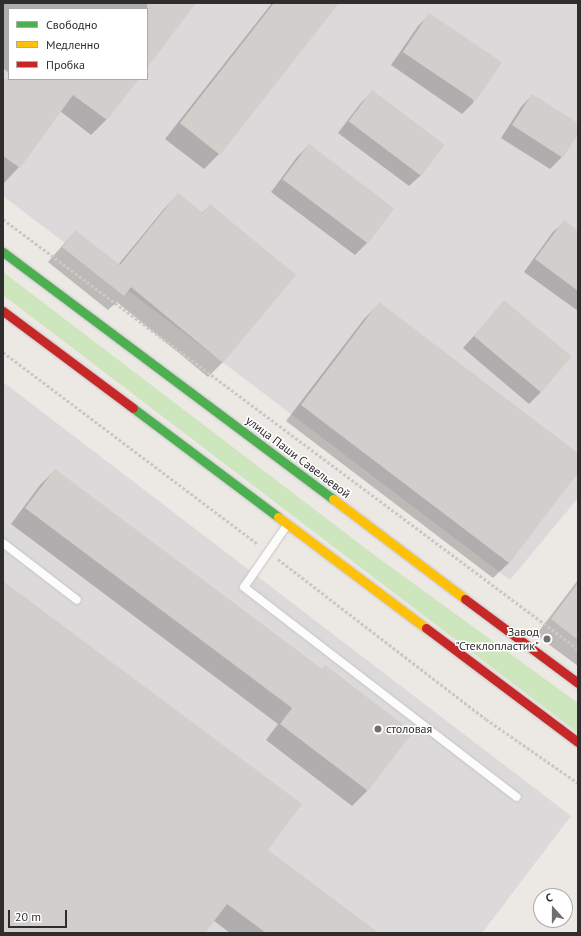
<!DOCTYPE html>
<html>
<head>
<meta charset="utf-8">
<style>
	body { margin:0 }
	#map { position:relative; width:581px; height:936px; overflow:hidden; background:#ece8e4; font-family:"PT Sans",sans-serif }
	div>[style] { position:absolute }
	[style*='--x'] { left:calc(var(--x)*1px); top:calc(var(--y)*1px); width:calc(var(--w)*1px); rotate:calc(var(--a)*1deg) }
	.industrial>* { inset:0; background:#dcd9db }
	.green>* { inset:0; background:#cee6be }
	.shadow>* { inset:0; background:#0003 }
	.building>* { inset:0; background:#d1cecb; transform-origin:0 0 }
	.path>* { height:2.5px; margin-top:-1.25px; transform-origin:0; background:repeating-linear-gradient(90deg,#c9c9c8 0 3px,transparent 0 5px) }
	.roads { filter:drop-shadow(0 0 1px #c5c4c5) drop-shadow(0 0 1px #c5c4c5) }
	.lane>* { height:8px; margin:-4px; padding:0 4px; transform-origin:4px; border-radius:4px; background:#fcfcfb }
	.fast>* { height:9px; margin:-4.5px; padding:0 4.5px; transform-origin:4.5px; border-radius:4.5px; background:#4caf50 }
	.slow>* { height:9px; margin:-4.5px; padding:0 4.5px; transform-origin:4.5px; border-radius:4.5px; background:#ffc107 }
	.jam>* { height:9px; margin:-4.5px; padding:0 4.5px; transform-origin:4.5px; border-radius:4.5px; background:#c62828 }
	.dots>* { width:11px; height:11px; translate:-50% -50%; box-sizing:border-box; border:2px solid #fff; border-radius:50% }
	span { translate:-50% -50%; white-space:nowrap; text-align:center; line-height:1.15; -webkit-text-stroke:3px #fff; paint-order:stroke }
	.street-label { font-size:12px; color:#2e2e2e }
	.poi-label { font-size:12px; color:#2e2e2e }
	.right { translate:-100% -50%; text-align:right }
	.left { translate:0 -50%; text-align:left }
	.frame { position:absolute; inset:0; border:4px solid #2e2e2e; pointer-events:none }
	.legend { position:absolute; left:8px; top:8px; width:140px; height:72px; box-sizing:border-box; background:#fff; border:1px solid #ababab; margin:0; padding:5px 7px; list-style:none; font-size:12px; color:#2e2e2e }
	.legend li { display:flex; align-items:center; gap:8px; height:20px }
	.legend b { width:20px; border:1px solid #ababab }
	.north { position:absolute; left:533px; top:888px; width:40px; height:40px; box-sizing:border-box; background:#fff; border:1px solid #ababab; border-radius:50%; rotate:339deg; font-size:11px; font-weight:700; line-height:16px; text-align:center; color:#2e2e2e }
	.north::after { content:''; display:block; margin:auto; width:14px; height:18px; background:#706f6e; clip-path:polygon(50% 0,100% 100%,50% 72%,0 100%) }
	.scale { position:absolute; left:8px; top:910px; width:59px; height:18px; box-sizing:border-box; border:2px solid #2e2e2e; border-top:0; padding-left:5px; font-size:12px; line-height:14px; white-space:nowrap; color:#2e2e2e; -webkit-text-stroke:3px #fff; paint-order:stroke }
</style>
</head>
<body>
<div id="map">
	<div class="industrial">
		<div style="clip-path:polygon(evenodd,3px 3px,578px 3px,578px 498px,510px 580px,3px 196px,3px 3px,9px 9px,147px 9px,147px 79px,9px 79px,9px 9px)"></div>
		<div style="clip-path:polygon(3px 382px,571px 816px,482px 933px,3px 933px)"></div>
	</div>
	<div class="green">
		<div style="clip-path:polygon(3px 272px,377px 557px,578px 703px,578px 733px,3px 295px)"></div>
	</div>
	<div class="shadow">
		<div style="clip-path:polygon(3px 3px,195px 3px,147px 66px,147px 9px,9px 9px,9px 73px,3px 68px)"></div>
		<div style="clip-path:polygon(272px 3px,338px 3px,219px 154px,204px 169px,165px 139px)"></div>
		<div style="clip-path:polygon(430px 14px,474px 102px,462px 114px,391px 65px,418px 26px)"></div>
		<div style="clip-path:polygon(3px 78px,21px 91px,17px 79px,137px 79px,106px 120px,91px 135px,60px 111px,19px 167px,4px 183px)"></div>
		<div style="clip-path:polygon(372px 92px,421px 175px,409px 186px,338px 133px,360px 104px)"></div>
		<div style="clip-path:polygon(532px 95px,578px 124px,578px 133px,562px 157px,550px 169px,501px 138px,521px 107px)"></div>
		<div style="clip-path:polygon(309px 145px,367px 243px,355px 255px,271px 192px,297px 157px)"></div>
		<div style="clip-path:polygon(178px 194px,202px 213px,210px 205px,223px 362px,208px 377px,117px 302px,108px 310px,48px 262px,75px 231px,118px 265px,164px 209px)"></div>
		<div style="clip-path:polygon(564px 222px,578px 232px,578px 311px,524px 272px,552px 233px)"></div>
		<div style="clip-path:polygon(504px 302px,541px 392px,529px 404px,463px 348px)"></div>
		<div style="clip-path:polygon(379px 304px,578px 454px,578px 471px,509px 563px,493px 578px,286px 421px,364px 319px)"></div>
		<div style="clip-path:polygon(55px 470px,322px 670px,367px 791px,352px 806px,266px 740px,278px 724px,11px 524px,40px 485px)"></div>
		<div style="clip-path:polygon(578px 580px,578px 666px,536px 635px)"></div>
		<div style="clip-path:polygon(3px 582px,266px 850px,377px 933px,230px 933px,213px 920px,204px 933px,3px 933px)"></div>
	</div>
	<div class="building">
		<div style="clip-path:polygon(147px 3px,196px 3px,147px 68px)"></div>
		<div style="clip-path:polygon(274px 3px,339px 3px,220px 155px,180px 123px)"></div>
		<div style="left:429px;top:13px;width:88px;height:47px;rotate:34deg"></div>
		<div style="clip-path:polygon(3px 79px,139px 79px,107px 120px,73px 95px,20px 168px,3px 156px)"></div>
		<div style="left:372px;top:90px;width:91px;height:39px;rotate:37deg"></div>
		<div style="clip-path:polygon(532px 94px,578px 123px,578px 134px,563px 158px,512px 125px)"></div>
		<div style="left:309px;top:144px;width:107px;height:44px;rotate:37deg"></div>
		<div style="clip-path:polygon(178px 193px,203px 213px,210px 204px,296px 275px,223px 363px,131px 287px,124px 296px,62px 247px,75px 230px,120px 265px)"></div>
		<div style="clip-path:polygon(564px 220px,578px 231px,578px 291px,535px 259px)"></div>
		<div style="left:504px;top:300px;width:88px;height:47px;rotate:40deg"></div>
		<div style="clip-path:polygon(379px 302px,578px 453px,578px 473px,509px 563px,301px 405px)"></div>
		<div style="clip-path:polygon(55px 469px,322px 669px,325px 665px,413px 732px,368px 791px,280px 724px,292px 708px,25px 508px)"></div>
		<div style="clip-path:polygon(3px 581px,302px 804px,268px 850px,379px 933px,266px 933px,227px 904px,205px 933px,3px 933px)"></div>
		<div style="clip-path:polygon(578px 583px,578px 640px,551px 619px)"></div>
	</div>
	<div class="path">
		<div style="--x:3;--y:219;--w:718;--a:36.79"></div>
		<div style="--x:3;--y:352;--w:319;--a:37"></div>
		<div style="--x:278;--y:559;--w:262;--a:37.6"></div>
		<div style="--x:486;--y:719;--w:112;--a:34.8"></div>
	</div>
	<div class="roads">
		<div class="lane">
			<div style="--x:287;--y:525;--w:75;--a:124.7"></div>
			<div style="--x:244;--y:587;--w:344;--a:37.6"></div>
			<div style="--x:3;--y:543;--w:93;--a:37.6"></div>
		</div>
		<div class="fast">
			<div style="--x:3;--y:252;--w:412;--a:36.8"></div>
			<div style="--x:133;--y:408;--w:181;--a:36.9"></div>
		</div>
		<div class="slow">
			<div style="--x:333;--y:499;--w:166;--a:37.1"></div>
			<div style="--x:278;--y:517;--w:185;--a:36.9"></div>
		</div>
		<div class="jam">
			<div style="--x:3;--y:311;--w:162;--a:36.7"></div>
			<div style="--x:465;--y:599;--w:141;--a:36.6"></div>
			<div style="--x:426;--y:628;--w:190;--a:36.9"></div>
		</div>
	</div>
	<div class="dots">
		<div style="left:547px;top:639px;background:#706f6e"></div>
		<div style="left:378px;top:729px;background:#706f6e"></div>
	</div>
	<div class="street-label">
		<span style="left:298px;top:457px;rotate:37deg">улица Паши Савельевой</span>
	</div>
	<div class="poi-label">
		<span class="right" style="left:539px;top:639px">Завод<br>"Стеклопластик"</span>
		<span class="left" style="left:386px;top:729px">столовая</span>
	</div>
	<div class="frame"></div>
	<ul class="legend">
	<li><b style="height:5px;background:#4caf50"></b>Свободно</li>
	<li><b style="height:5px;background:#ffc107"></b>Медленно</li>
	<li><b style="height:5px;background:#c62828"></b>Пробка</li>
	</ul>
	<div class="north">С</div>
	<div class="scale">20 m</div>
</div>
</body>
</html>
